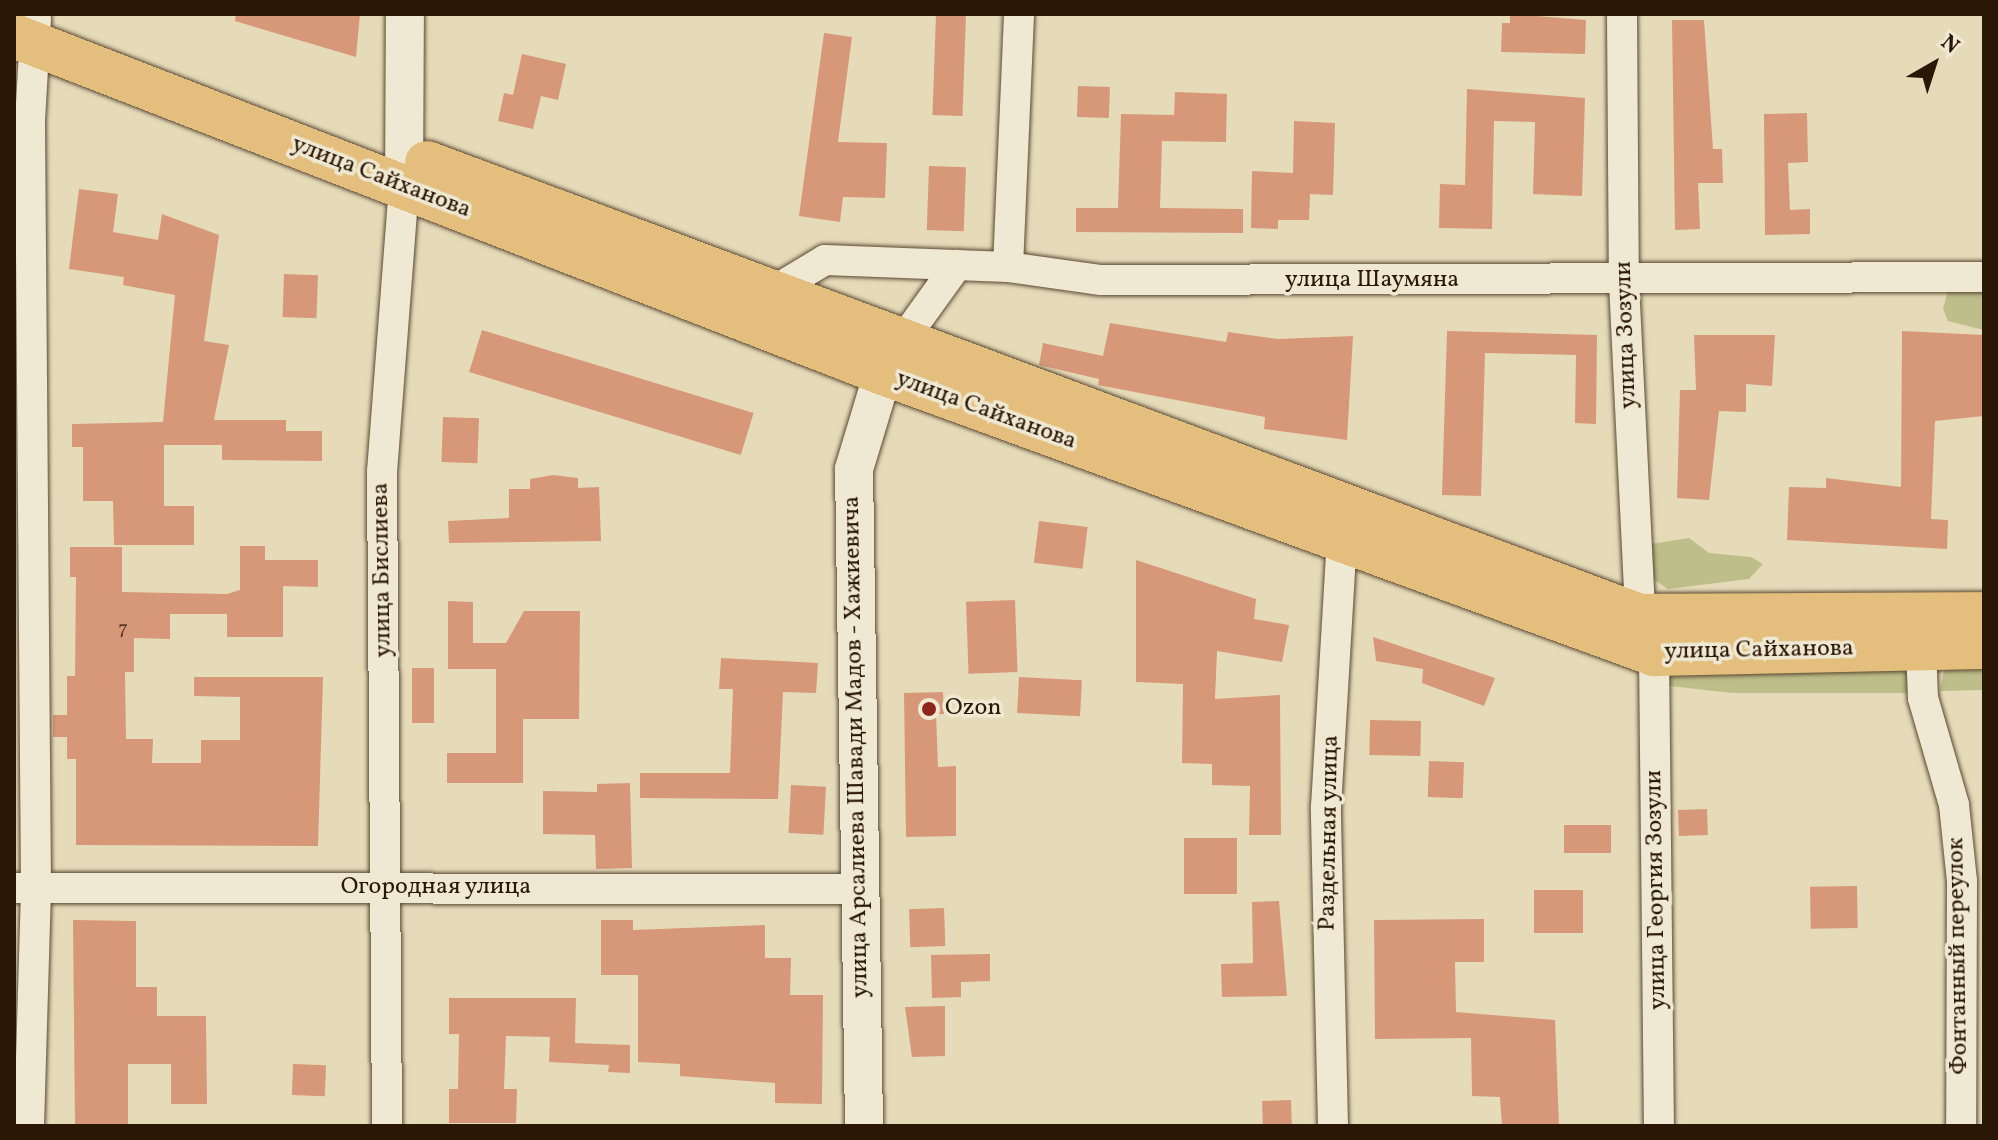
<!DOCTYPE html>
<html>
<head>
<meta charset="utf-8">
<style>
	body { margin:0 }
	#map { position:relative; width:1998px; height:1140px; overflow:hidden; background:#e6dbb9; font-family:Vollkorn,serif }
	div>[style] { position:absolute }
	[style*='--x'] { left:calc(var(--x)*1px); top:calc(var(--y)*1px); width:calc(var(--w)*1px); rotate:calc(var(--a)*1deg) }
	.green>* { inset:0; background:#bdbe8a }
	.building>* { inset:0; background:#d69879; transform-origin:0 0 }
	.roads { filter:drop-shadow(0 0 2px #5a4832) drop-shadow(0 0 2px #5a4832) }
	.minor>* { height:30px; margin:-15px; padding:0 15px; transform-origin:15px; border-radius:15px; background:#efe8d2 }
	.tertiary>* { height:38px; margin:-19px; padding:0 19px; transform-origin:19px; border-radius:19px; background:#efe8d2 }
	.primary>* { height:44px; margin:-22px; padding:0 22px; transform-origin:22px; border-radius:22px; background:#e3be7c }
	.dots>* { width:22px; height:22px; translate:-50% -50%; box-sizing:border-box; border:4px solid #efe8d2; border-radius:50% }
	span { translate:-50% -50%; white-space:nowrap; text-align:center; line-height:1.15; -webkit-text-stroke:7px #efe8d2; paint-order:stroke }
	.number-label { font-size:20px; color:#563722 }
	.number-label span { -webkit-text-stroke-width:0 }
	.street-label { font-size:24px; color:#2b1705 }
	.poi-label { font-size:24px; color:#2b1705 }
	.left { translate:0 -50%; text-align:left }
	.frame { position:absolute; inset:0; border:16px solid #2b1705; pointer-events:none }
	.north { position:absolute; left:1894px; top:24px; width:80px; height:80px; -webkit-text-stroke:6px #efe8d2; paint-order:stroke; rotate:39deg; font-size:22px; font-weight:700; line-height:32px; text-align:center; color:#2b1705 }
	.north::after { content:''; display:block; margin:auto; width:28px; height:36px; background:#2b1705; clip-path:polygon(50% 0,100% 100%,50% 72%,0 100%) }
</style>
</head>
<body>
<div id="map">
	<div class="green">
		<div style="clip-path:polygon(1949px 287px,1984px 287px,1984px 330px,1948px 321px,1943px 309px)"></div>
		<div style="clip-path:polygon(1689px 538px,1709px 553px,1751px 557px,1763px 564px,1749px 579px,1668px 589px,1652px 578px,1651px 544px)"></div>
		<div style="clip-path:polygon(1956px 667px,1984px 668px,1984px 690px,1940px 691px,1944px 670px)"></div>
		<div style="clip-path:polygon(1901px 670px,1910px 673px,1909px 693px,1732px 693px,1670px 686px,1669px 678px,1671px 672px)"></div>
	</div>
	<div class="building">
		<div style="clip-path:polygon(236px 14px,360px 14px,356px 57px,235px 21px)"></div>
		<div style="left:936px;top:14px;width:30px;height:101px;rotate:2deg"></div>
		<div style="clip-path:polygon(1510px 14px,1586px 20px,1585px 54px,1501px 52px,1502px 23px,1510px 23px)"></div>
		<div style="clip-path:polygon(1672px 20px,1704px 20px,1713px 149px,1722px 149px,1723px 183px,1698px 183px,1700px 229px,1675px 230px)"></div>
		<div style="clip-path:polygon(824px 33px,852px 37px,838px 142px,887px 143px,885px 198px,843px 197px,840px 222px,799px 216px)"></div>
		<div style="clip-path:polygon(522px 54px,566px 64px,558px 100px,541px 96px,533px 129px,498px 121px,504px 93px,513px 95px)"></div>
		<div style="left:1078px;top:86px;width:32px;height:31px;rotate:2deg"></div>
		<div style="clip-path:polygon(1467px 89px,1585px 98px,1582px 196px,1533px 194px,1535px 122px,1494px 121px,1492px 229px,1439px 228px,1440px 184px,1465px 185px)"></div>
		<div style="clip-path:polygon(1175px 92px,1227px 94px,1226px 142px,1162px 141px,1160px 208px,1243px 209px,1243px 233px,1076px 232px,1076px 208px,1118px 208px,1121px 114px,1174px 115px)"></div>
		<div style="clip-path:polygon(1807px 113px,1808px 162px,1788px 163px,1790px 210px,1810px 209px,1810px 234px,1765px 235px,1764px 114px)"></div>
		<div style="clip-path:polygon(1294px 121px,1335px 123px,1333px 195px,1310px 194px,1309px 220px,1278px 220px,1278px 229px,1251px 228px,1252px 171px,1293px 173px)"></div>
		<div style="left:929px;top:166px;width:37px;height:64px;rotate:2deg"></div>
		<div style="clip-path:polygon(79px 189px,118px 194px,113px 232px,158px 240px,162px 214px,219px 235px,204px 341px,229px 345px,214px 420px,286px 420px,286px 431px,322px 431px,322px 461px,222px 460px,222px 445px,164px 445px,164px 506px,194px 506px,194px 545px,114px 545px,113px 501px,83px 501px,83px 447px,72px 447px,72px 424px,163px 422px,175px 295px,123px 285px,124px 277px,69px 269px)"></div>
		<div style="left:284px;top:274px;width:34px;height:43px;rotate:2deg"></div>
		<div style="clip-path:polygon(1110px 323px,1226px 342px,1228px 332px,1278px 339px,1353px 336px,1347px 440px,1264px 429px,1265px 417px,1098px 385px,1099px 379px,1039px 365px,1043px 343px,1103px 356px)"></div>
		<div style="left:482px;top:330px;width:284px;height:44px;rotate:17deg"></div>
		<div style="clip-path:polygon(1447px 331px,1597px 335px,1596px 424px,1575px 423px,1576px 355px,1485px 353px,1481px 496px,1442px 495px)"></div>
		<div style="clip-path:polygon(1902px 331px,1984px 335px,1984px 416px,1935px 421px,1931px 519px,1948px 520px,1947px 549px,1787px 540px,1789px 487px,1826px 488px,1826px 478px,1901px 487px)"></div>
		<div style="clip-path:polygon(1694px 335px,1775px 335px,1772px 386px,1746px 384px,1746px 412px,1719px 411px,1709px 500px,1677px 498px,1680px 390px,1696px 390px)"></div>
		<div style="left:443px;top:417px;width:36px;height:45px;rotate:2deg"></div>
		<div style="clip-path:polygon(553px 475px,578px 478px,578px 488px,599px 487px,601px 541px,449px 543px,448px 521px,509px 518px,509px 489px,530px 489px,530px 479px)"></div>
		<div style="left:1039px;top:521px;width:49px;height:42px;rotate:7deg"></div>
		<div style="clip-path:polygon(240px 546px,265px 546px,265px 560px,318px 560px,318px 587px,283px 586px,283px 637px,227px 637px,227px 614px,170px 614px,170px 639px,134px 638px,134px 672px,125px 672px,126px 739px,153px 739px,152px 763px,201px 763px,201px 740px,240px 740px,240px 697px,194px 696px,194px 677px,323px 677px,318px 846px,76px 845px,76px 759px,67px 759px,67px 737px,53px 737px,53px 715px,67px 715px,67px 676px,75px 676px,76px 577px,70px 577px,70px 547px,122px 547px,122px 592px,227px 594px,240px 590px)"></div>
		<div style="clip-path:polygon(1136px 560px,1256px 599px,1254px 619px,1289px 625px,1282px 662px,1217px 651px,1215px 699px,1280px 695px,1281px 835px,1249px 835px,1250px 786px,1212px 785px,1212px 764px,1182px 763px,1183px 684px,1136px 682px)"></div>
		<div style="left:1015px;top:600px;width:72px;height:49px;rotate:88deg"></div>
		<div style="clip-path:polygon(448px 601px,473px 602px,473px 643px,506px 643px,524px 611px,580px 611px,579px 719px,523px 719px,523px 783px,447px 783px,447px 753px,496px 753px,496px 669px,448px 669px)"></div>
		<div style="clip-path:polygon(1373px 637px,1495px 678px,1484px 706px,1422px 683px,1423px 669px,1376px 661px)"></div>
		<div style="clip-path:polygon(721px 658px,818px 663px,816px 693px,783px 692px,778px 799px,640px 798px,640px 773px,730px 773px,733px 689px,719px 689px)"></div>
		<div style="left:434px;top:668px;width:55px;height:22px;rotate:90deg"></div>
		<div style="left:1019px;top:677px;width:63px;height:36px;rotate:3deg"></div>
		<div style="clip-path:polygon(943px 692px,944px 714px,936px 714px,938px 767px,956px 766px,956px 836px,906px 837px,904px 693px)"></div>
		<div style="left:1370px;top:720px;width:51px;height:35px;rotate:1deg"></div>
		<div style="left:1429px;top:761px;width:35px;height:36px;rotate:2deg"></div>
		<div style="clip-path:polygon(630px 783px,632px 868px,596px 869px,595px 835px,543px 834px,543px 791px,597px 792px,597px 784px)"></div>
		<div style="left:791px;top:785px;width:35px;height:48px;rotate:3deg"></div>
		<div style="left:1707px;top:809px;width:26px;height:29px;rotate:88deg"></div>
		<div style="left:1564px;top:825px;width:47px;height:28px"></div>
		<div style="left:1184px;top:838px;width:53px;height:56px"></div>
		<div style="left:1857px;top:886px;width:42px;height:47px;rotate:89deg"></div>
		<div style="left:1534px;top:890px;width:49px;height:43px"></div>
		<div style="clip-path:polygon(1279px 901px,1287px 996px,1222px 997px,1221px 964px,1253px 963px,1252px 902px)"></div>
		<div style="left:944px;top:908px;width:38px;height:35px;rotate:88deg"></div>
		<div style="clip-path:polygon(1484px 919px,1484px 962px,1455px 962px,1456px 1012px,1555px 1020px,1559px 1126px,1502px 1126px,1500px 1097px,1472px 1096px,1471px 1038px,1375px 1039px,1374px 920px)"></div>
		<div style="clip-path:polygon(73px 920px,136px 921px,136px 987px,157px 987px,157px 1016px,206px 1016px,207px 1104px,171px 1104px,171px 1064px,128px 1064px,128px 1126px,75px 1126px)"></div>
		<div style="clip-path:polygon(601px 920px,633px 920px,633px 930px,765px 925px,765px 958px,791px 958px,790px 995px,823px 995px,822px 1104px,775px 1103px,775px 1083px,680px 1076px,680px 1064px,638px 1062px,638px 975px,601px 975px)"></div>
		<div style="clip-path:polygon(990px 954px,990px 981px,961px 982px,961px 997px,932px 998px,931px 955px)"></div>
		<div style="clip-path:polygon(449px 998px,576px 998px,575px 1043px,630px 1045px,630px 1073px,608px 1072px,609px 1065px,549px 1062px,550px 1037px,506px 1036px,504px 1089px,517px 1089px,516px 1123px,449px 1123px,449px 1089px,458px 1089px,459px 1034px,449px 1034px)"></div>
		<div style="clip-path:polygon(945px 1006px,945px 1056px,912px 1057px,905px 1007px)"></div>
		<div style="left:293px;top:1064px;width:33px;height:31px;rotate:2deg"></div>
		<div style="left:1291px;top:1100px;width:26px;height:29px;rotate:88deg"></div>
	</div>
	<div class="roads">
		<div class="minor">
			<div style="--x:1622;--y:14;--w:269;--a:89.6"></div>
			<div style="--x:1624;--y:283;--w:333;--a:87.2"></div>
			<div style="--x:1640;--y:616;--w:40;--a:69.8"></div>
			<div style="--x:1654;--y:654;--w:472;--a:89.4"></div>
			<div style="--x:1008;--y:267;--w:253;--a:-87.5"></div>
			<div style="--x:770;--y:293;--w:64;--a:-31"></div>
			<div style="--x:825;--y:260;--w:183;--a:2.2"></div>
			<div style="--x:1008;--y:267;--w:94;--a:8"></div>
			<div style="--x:1101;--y:280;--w:883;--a:-0.19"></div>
			<div style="--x:893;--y:354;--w:110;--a:-54.3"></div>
			<div style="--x:1921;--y:647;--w:51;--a:87.8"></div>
			<div style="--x:1923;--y:698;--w:111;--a:73.8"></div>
			<div style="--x:1954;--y:805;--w:76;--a:84"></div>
			<div style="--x:1962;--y:881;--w:245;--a:90.2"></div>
			<div style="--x:14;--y:888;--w:843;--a:0.07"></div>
			<div style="--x:29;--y:1126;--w:238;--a:-88.3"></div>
			<div style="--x:36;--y:888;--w:768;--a:-90.45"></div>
			<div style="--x:30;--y:120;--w:101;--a:-86.6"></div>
			<div style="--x:387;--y:1126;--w:654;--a:-90.44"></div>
			<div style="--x:382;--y:472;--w:286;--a:-85.6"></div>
			<div style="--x:1333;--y:1126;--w:319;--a:-91.3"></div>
			<div style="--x:1326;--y:807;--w:267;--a:-86.6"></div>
		</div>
		<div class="tertiary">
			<div style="--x:404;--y:187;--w:173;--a:-89.7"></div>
			<div style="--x:864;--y:1126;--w:657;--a:-90.87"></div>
			<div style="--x:854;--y:469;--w:100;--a:-73.2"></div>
		</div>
		<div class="primary">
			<div style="--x:14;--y:36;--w:932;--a:21.2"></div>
			<div style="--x:883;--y:373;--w:821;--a:20.02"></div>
			<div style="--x:1654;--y:654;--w:330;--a:-1.2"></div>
			<div style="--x:427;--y:163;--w:1295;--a:20.48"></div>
			<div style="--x:1640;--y:616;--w:344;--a:-0.3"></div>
		</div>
	</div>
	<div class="dots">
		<div style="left:929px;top:709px;background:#8f2418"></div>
	</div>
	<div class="number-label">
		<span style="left:123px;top:629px">7</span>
	</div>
	<div class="street-label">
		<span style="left:381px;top:178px;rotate:21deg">улица Сайханова</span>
		<span style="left:1372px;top:281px">улица Шаумяна</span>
		<span style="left:1627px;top:335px;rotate:-92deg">улица Зозули</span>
		<span style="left:986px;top:411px;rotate:20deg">улица Сайханова</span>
		<span style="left:383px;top:570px;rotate:-91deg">улица Бислиева</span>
		<span style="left:1759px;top:651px;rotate:-1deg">улица Сайханова</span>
		<span style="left:857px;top:747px;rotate:-91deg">улица Арсалиева Шавади Мадов - Хажиевича</span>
		<span style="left:1330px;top:833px;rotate:-89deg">Раздельная улица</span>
		<span style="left:436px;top:888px">Огородная улица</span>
		<span style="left:1657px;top:890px;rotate:-91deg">улица Георгия Зозули</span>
		<span style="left:1959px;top:956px;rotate:-91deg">Фонтанный переулок</span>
	</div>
	<div class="poi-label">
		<span class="left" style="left:945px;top:709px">Ozon</span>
	</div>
	<div class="frame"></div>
	<div class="north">N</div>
</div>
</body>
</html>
